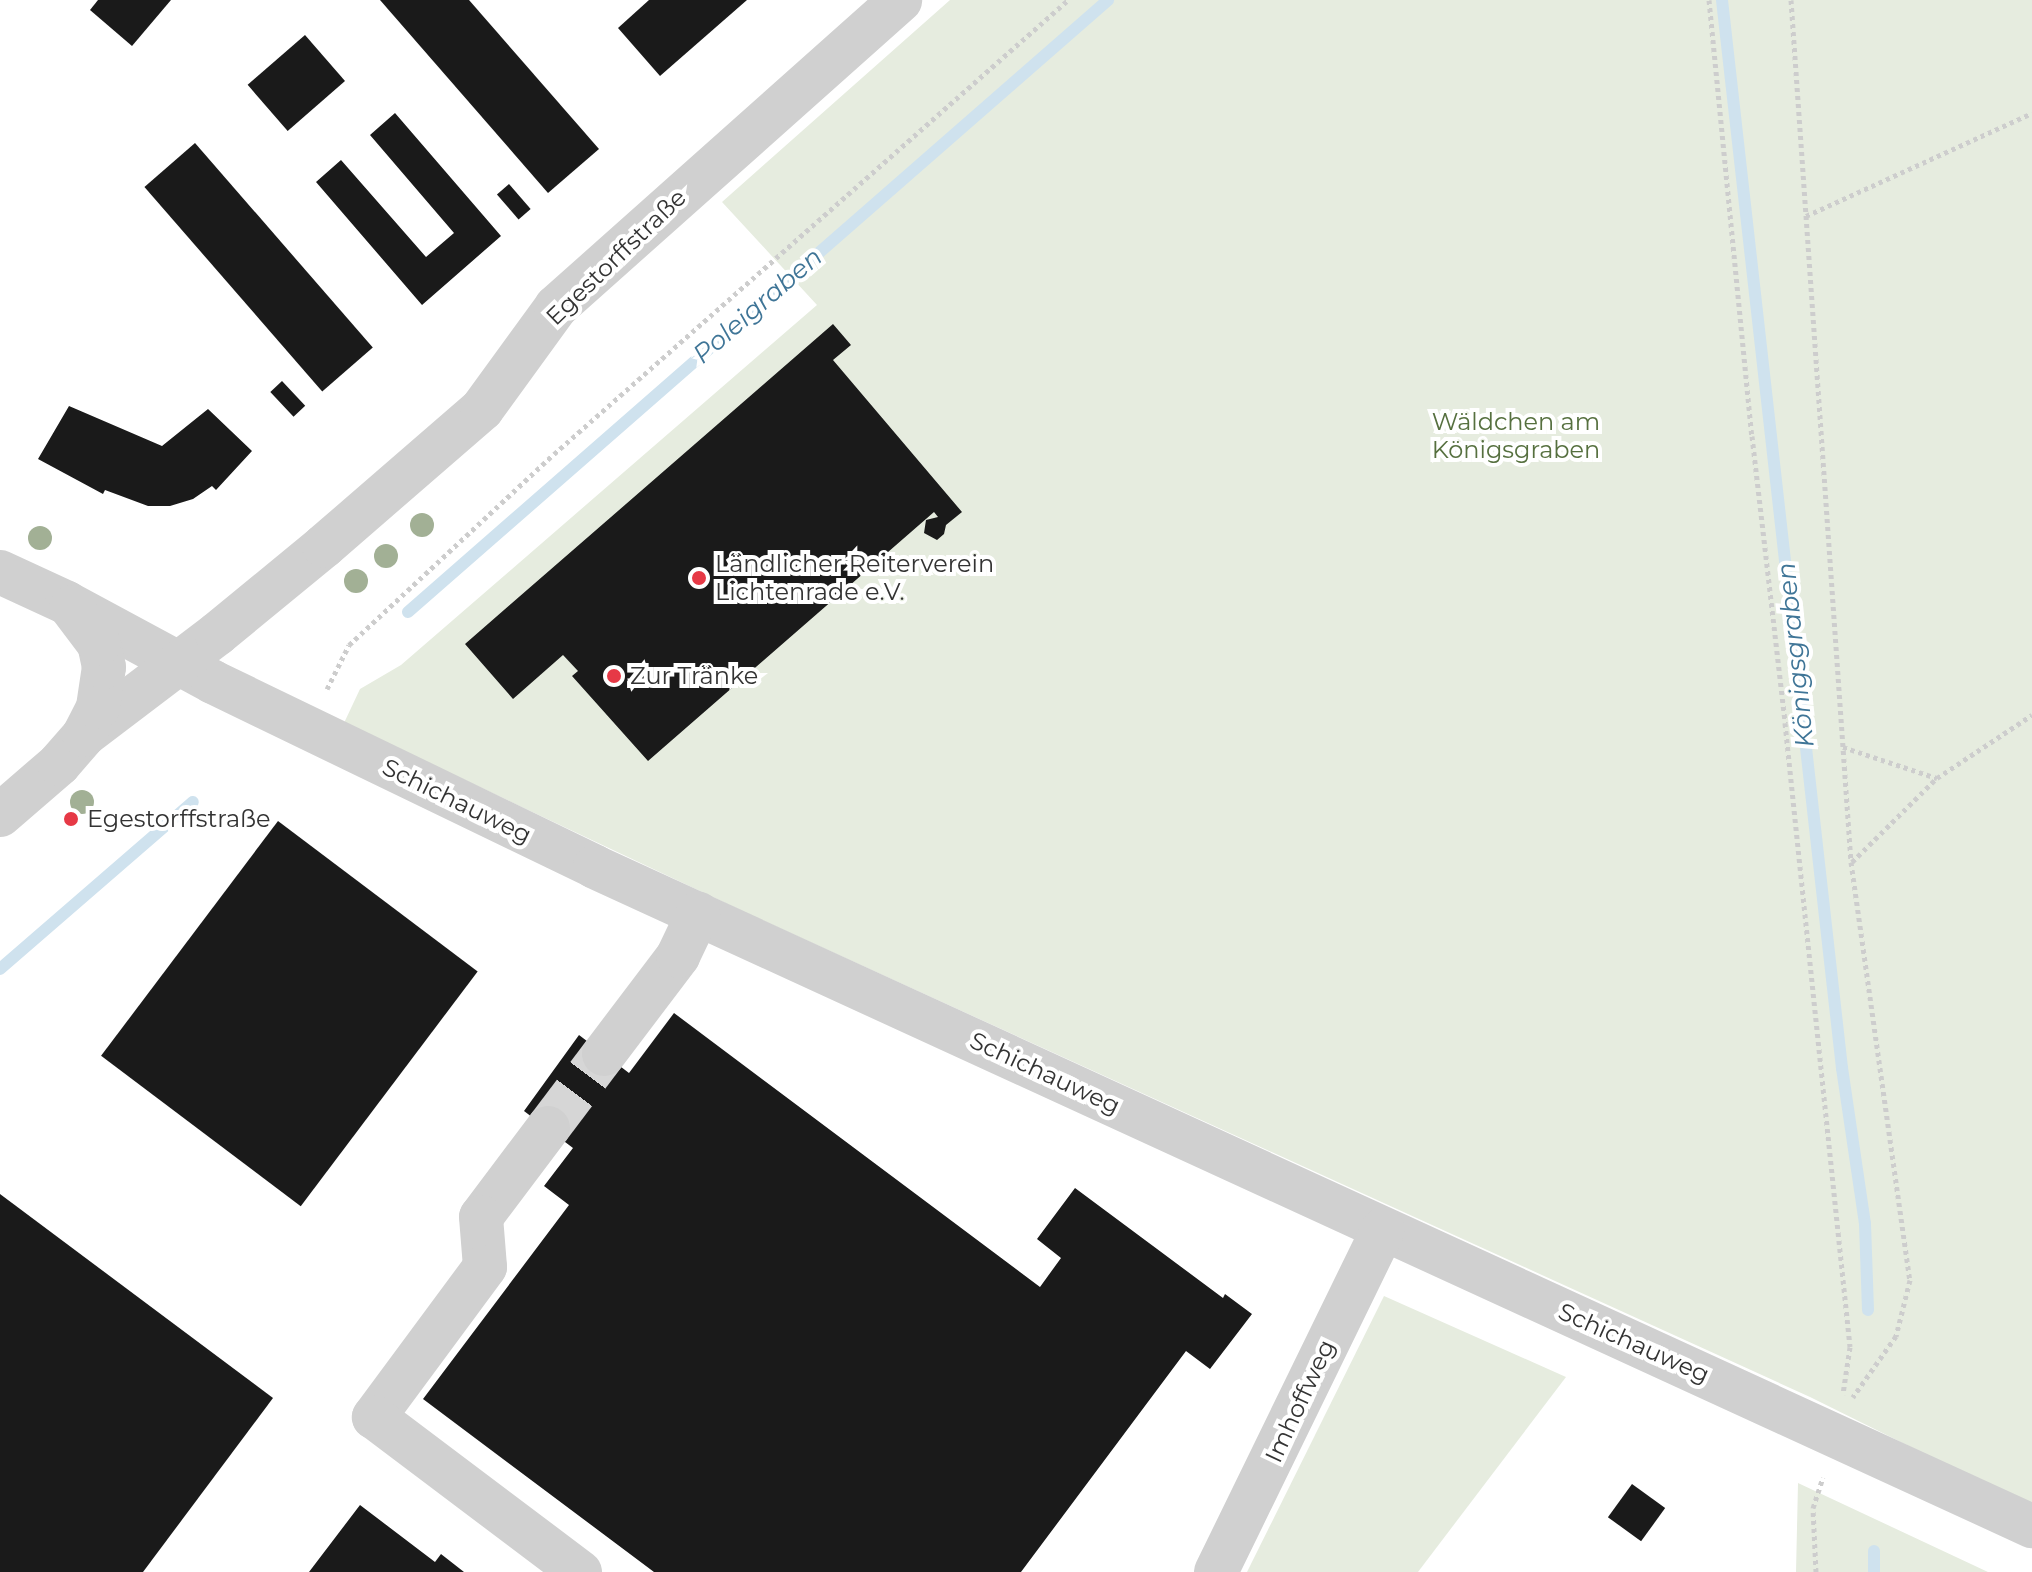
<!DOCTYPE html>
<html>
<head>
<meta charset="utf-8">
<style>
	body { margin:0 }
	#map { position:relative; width:2032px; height:1572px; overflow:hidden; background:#fff; font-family:Montserrat,sans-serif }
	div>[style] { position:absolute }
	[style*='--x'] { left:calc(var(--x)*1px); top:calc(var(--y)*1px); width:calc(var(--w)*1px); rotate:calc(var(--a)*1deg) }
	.green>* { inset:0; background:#e6ecdf }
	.stream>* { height:12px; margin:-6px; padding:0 6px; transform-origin:6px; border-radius:6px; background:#cfe2ee }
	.building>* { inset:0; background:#1a1a1a; transform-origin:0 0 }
	.minor-tunnel>* { height:44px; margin-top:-22px; transform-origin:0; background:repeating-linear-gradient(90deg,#d6d6d6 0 44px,transparent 0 66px) }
	.path>* { height:5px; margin-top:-2.5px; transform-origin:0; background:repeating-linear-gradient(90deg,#cdcdcd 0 4px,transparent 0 8px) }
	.minor>* { height:44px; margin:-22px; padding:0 22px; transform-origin:22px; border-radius:22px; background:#d0d0d0 }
	.trees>* { width:24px; height:24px; margin:-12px; border-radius:50%; background:#a2b095 }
	.dots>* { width:22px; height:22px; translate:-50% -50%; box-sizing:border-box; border:4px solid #fff; border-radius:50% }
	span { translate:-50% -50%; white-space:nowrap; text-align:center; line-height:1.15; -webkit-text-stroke:8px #fff; paint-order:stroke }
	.street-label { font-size:24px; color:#333 }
	.park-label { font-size:24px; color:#56703f }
	.poi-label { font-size:24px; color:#333 }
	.left { translate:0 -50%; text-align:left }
	.water-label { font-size:26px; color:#3f7597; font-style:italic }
</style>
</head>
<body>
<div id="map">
	<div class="green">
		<div style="clip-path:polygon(950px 0,2032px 0,2032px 1507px,1810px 1397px,753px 916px,344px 723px,360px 689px,401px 665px,817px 305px,722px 202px)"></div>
		<div style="clip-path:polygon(1384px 1296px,1566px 1377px,1418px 1572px,1247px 1572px)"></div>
		<div style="clip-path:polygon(1798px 1483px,1830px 1498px,1988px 1572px,1796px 1572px)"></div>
	</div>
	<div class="stream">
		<div style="--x:1722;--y:0;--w:1075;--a:83.59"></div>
		<div style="--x:1842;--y:1068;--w:158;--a:81.6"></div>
		<div style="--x:1865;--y:1224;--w:86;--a:88"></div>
		<div style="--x:408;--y:612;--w:930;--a:-41.16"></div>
		<div style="--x:0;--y:969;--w:255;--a:-40.9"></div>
		<div style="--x:1874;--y:1572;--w:21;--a:-90"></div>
	</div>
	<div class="building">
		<div style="clip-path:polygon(98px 0,171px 0,132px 46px,90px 10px)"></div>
		<div style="clip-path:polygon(380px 0,469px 0,599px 149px,548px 193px)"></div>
		<div style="clip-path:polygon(649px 0,747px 0,660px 76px,618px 28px)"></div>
		<div style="left:305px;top:35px;width:61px;height:76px;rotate:49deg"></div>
		<div style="clip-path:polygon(395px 113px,501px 236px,422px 305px,316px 182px,341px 160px,426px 257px,454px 233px,370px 135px)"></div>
		<div style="left:195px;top:143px;width:271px;height:67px;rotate:49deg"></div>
		<div style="left:509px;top:184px;width:33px;height:16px;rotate:49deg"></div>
		<div style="clip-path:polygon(833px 324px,851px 345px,833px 360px,962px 512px,946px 525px,944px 534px,937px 540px,924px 533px,926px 520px,938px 517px,934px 512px,648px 761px,572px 676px,578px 671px,563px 655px,513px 699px,465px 644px)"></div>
		<div style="left:282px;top:381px;width:34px;height:16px;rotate:47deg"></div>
		<div style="clip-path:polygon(69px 406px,162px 446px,208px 409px,252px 451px,216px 490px,212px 486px,193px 499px,170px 506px,148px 506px,105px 490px,103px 494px,38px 459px)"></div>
		<div style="left:278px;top:821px;width:250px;height:294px;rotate:37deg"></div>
		<div style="clip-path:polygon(674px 1013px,1040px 1287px,1061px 1258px,1037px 1239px,1075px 1188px,1223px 1298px,1225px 1294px,1252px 1314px,1210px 1369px,1186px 1351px,1021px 1572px,654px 1572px,423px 1399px,569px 1205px,544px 1186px,573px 1148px,524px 1111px,579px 1035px,629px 1073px)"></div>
		<div style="clip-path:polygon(0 1194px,273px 1398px,143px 1572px,0 1572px)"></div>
		<div style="left:1632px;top:1484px;width:41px;height:41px;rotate:36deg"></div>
		<div style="clip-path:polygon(360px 1505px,435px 1562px,441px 1554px,464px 1572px,309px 1572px)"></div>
	</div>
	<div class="minor-tunnel">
		<div style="--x:548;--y:1128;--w:93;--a:-52.9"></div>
	</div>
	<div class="path">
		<div style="--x:1709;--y:0;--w:438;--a:84.4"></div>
		<div style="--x:1752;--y:436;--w:289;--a:83.4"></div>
		<div style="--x:1785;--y:723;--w:627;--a:84.05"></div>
		<div style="--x:1850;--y:1347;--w:48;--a:98.5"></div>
		<div style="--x:1791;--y:0;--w:864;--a:86.02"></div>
		<div style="--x:1851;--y:862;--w:422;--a:82"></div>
		<div style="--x:1910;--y:1280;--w:58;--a:104"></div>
		<div style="--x:1896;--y:1336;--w:75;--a:125.2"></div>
		<div style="--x:1806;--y:216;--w:248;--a:-24.5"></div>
		<div style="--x:327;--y:689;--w:49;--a:-63.4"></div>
		<div style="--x:349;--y:645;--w:280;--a:-43"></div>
		<div style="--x:554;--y:454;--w:686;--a:-41.45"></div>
		<div style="--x:1843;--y:747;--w:99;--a:18.3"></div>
		<div style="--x:1852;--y:862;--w:120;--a:-44.7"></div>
		<div style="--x:1937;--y:778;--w:114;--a:-33.6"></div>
		<div style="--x:1816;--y:1572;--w:64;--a:-92.7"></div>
		<div style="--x:1813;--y:1508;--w:32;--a:-72"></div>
	</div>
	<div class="minor">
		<div style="--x:0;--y:572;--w:74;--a:24.8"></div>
		<div style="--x:67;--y:603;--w:166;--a:28.4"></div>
		<div style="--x:213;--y:682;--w:424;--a:25.8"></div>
		<div style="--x:595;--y:867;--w:1581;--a:24.64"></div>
		<div style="--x:84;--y:735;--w:167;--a:-37.2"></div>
		<div style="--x:217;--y:634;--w:139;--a:-39.4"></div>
		<div style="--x:324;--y:546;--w:209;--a:-40.9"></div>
		<div style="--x:482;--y:409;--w:126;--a:-54"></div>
		<div style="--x:556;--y:307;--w:461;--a:-41.7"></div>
		<div style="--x:0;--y:815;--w:78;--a:-40.8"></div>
		<div style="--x:59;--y:764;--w:38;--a:-49"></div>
		<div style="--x:84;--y:735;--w:31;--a:-63"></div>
		<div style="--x:98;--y:707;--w:40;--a:-81.5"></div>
		<div style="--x:104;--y:667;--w:24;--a:-102"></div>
		<div style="--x:99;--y:644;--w:46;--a:-127.1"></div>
		<div style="--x:604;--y:1054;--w:123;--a:-52.9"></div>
		<div style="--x:678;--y:956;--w:47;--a:-64.5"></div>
		<div style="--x:548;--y:1128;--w:111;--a:127"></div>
		<div style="--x:481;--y:1217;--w:50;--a:85.4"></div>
		<div style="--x:485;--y:1267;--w:187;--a:126.5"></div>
		<div style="--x:374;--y:1417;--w:258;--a:37"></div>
		<div style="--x:1216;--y:1572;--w:381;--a:-64"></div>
	</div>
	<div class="trees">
		<div style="left:422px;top:525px"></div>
		<div style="left:40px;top:538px"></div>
		<div style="left:386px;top:556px"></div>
		<div style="left:356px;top:581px"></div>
		<div style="left:82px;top:802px"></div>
	</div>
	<div class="dots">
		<div style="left:699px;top:578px;background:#e63946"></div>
		<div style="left:614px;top:676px;background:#e63946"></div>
		<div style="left:71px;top:819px;background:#e63946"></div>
	</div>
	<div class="street-label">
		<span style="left:616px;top:257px;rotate:-44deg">Egestorffstraße</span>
		<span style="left:457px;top:801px;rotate:26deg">Schichauweg</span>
		<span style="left:1045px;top:1073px;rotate:25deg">Schichauweg</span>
		<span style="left:1634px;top:1343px;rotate:24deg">Schichauweg</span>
		<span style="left:1300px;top:1401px;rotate:-65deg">Imhoffweg</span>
	</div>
	<div class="park-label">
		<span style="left:1516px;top:436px">Wäldchen am<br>Königsgraben</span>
	</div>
	<div class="poi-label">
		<span class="left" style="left:715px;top:578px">Ländlicher Reiterverein<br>Lichtenrade e.V.</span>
		<span class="left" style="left:630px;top:676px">Zur Tränke</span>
		<span class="left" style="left:87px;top:819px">Egestorffstraße</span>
	</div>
	<div class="water-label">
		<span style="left:758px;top:306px;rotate:-41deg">Poleigraben</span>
		<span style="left:1796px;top:655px;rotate:-96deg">Königsgraben</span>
	</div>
</div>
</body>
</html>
